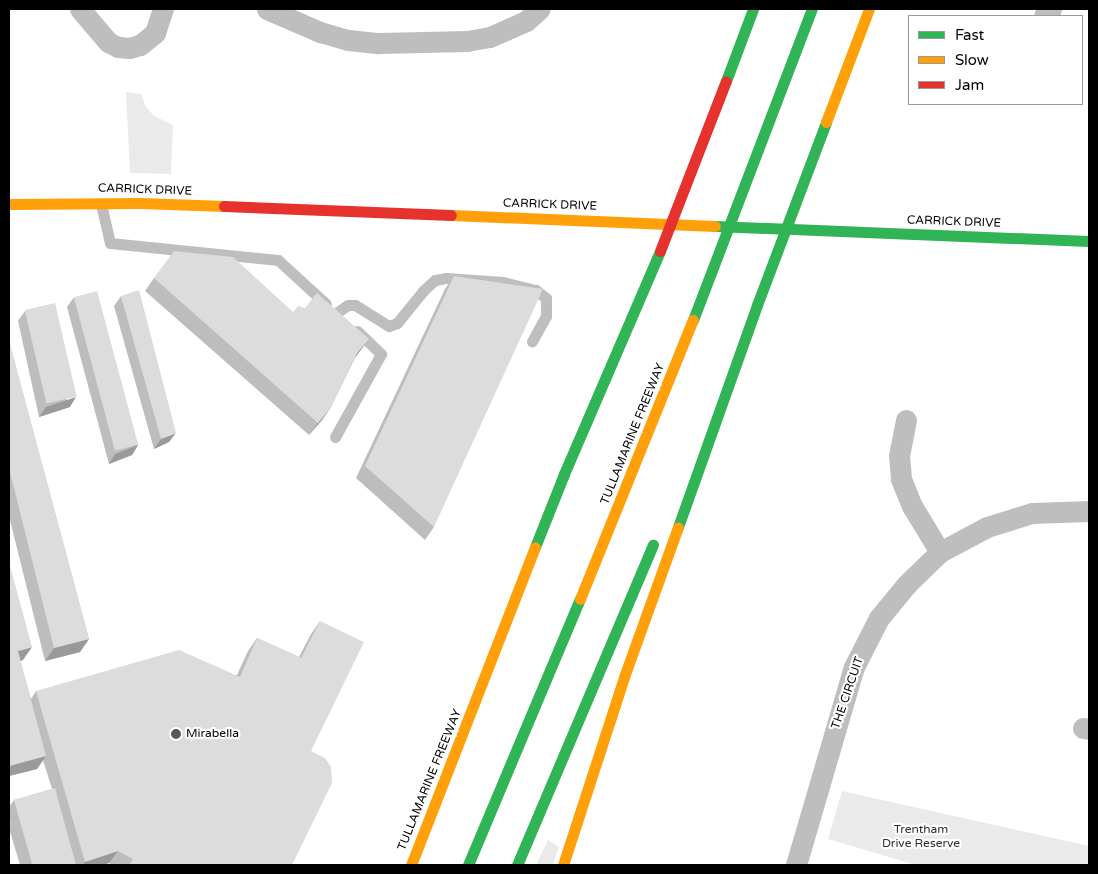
<!DOCTYPE html>
<html>
<head>
<meta charset="utf-8">
<style>
	body { margin:0 }
	#map { position:relative; width:1098px; height:874px; overflow:hidden; background:#fff; font-family:"Varela Round",sans-serif }
	div>[style] { position:absolute }
	[style*='--x'] { left:calc(var(--x)*1px); top:calc(var(--y)*1px); width:calc(var(--w)*1px); rotate:calc(var(--a)*1deg) }
	.green>* { inset:0; background:#eaeaea }
	.lane>* { height:11px; margin:-5.5px; padding:0 5.5px; transform-origin:5.5px; border-radius:5.5px; background:#bebebe }
	.street>* { height:21px; margin:-10.5px; padding:0 10.5px; transform-origin:10.5px; border-radius:10.5px; background:#bebebe }
	.fast>* { height:11px; margin:-5.5px; padding:0 5.5px; transform-origin:5.5px; border-radius:5.5px; background:#30b455 }
	.slow>* { height:11px; margin:-5.5px; padding:0 5.5px; transform-origin:5.5px; border-radius:5.5px; background:#ff9f0a }
	.jam>* { height:11px; margin:-5.5px; padding:0 5.5px; transform-origin:5.5px; border-radius:5.5px; background:#e5322d }
	.wall>* { inset:0; background:#bdbdbd }
	.shaded-wall>* { inset:0; background:#9a9a9a }
	.building>* { inset:0; background:#dcdcdc; transform-origin:0 0 }
	.dots>* { width:14px; height:14px; translate:-50% -50%; box-sizing:border-box; border:2px solid #fff; border-radius:50% }
	span { translate:-50% -50%; white-space:nowrap; text-align:center; line-height:1.15; -webkit-text-stroke:4.5px #fff; paint-order:stroke }
	.street-label { font-size:12px; color:#000 }
	.poi-label { font-size:12px; color:#000 }
	.left { translate:0 -50%; text-align:left }
	.park-label { font-size:12px; color:#2f2f2f }
	.frame { position:absolute; inset:0; border:10px solid #000; pointer-events:none }
	.legend { position:absolute; left:908px; top:15px; width:175px; height:90px; box-sizing:border-box; background:#fff; border:1px solid #999; margin:0; padding:6px 9px; list-style:none; font-size:15px; color:#000 }
	.legend li { display:flex; align-items:center; gap:10px; height:25px }
	.legend b { width:25px; border:1px solid #999 }
</style>
</head>
<body>
<div id="map">
	<div class="green">
		<div style="clip-path:polygon(126px 92px,141px 94px,146px 107px,154px 116px,173px 125px,171px 174px,130px 173px)"></div>
		<div style="clip-path:polygon(842px 791px,1089px 846px,1089px 865px,916px 865px,828px 839px)"></div>
		<div style="clip-path:polygon(548px 840px,559px 847px,553px 865px,536px 865px)"></div>
	</div>
	<div class="lane">
		<div style="--x:101;--y:204;--w:40;--a:77"></div>
		<div style="--x:110;--y:243;--w:169;--a:5.8"></div>
		<div style="--x:278;--y:260;--w:65;--a:42.5"></div>
		<div style="--x:336;--y:313;--w:14;--a:-34"></div>
		<div style="--x:348;--y:305;--w:7;--a:0"></div>
		<div style="--x:355;--y:305;--w:40;--a:32"></div>
		<div style="--x:389;--y:326;--w:9;--a:-21"></div>
		<div style="--x:397;--y:323;--w:41;--a:-50.9"></div>
		<div style="--x:423;--y:291;--w:16;--a:-43"></div>
		<div style="--x:435;--y:280;--w:11;--a:-10"></div>
		<div style="--x:446;--y:278;--w:57;--a:4"></div>
		<div style="--x:503;--y:282;--w:34;--a:14"></div>
		<div style="--x:536;--y:290;--w:13;--a:39"></div>
		<div style="--x:546;--y:298;--w:18;--a:90"></div>
		<div style="--x:546;--y:316;--w:29;--a:119"></div>
		<div style="--x:335;--y:437;--w:95;--a:-61"></div>
		<div style="--x:381;--y:354;--w:33;--a:-136"></div>
	</div>
	<div class="street">
		<div style="--x:80;--y:9;--w:43;--a:49.7"></div>
		<div style="--x:108;--y:42;--w:11;--a:27"></div>
		<div style="--x:118;--y:47;--w:11;--a:5"></div>
		<div style="--x:129;--y:48;--w:11;--a:-15"></div>
		<div style="--x:140;--y:45;--w:19;--a:-39"></div>
		<div style="--x:155;--y:33;--w:25;--a:-72"></div>
		<div style="--x:267;--y:9;--w:58;--a:23.5"></div>
		<div style="--x:320;--y:32;--w:29;--a:16"></div>
		<div style="--x:348;--y:40;--w:31;--a:6"></div>
		<div style="--x:379;--y:43;--w:88;--a:-1.3"></div>
		<div style="--x:467;--y:41;--w:23;--a:-10"></div>
		<div style="--x:490;--y:37;--w:39;--a:-24"></div>
		<div style="--x:526;--y:21;--w:18;--a:-41"></div>
		<div style="--x:1044;--y:16;--w:10;--a:-45"></div>
		<div style="--x:906;--y:420;--w:36;--a:101"></div>
		<div style="--x:899;--y:455;--w:24;--a:85"></div>
		<div style="--x:901;--y:479;--w:29;--a:68"></div>
		<div style="--x:912;--y:506;--w:54;--a:58.7"></div>
		<div style="--x:1083;--y:728;--w:6;--a:9"></div>
		<div style="--x:796;--y:865;--w:206;--a:-73.7"></div>
		<div style="--x:854;--y:667;--w:55;--a:-63"></div>
		<div style="--x:879;--y:618;--w:44;--a:-50.5"></div>
		<div style="--x:907;--y:584;--w:46;--a:-44.1"></div>
		<div style="--x:940;--y:552;--w:53;--a:-28"></div>
		<div style="--x:987;--y:527;--w:47;--a:-17.3"></div>
		<div style="--x:1032;--y:513;--w:57;--a:-2"></div>
	</div>
	<div class="fast">
		<div style="--x:726;--y:81;--w:77;--a:-69.4"></div>
		<div style="--x:715;--y:226;--w:374;--a:2.3"></div>
		<div style="--x:693;--y:320;--w:333;--a:-69.1"></div>
		<div style="--x:678;--y:527;--w:236;--a:-70.4"></div>
		<div style="--x:757;--y:305;--w:196;--a:-69.3"></div>
		<div style="--x:535;--y:547;--w:79;--a:-68.3"></div>
		<div style="--x:564;--y:474;--w:243;--a:-66.7"></div>
		<div style="--x:468;--y:865;--w:289;--a:-67.2"></div>
		<div style="--x:517;--y:865;--w:348;--a:-67"></div>
	</div>
	<div class="slow">
		<div style="--x:826;--y:122;--w:121;--a:-69.2"></div>
		<div style="--x:9;--y:204;--w:131;--a:-0.4"></div>
		<div style="--x:140;--y:203;--w:84;--a:2"></div>
		<div style="--x:451;--y:215;--w:264;--a:2.4"></div>
		<div style="--x:580;--y:599;--w:301;--a:-68"></div>
		<div style="--x:411;--y:865;--w:341;--a:-68.7"></div>
		<div style="--x:563;--y:865;--w:198;--a:-72"></div>
		<div style="--x:624;--y:677;--w:159;--a:-70.2"></div>
	</div>
	<div class="jam">
		<div style="--x:224;--y:206;--w:227;--a:2.3"></div>
		<div style="--x:660;--y:251;--w:182;--a:-68.8"></div>
	</div>
	<div class="wall">
		<div style="clip-path:polygon(454px 276px,434px 527px,425px 540px,356px 478px,445px 289px)"></div>
		<div style="clip-path:polygon(154px 278px,293px 312px,369px 339px,355px 358px,331px 407px,322px 420px,309px 435px,145px 291px)"></div>
		<div style="clip-path:polygon(121px 296px,169px 442px,154px 449px,114px 306px)"></div>
		<div style="clip-path:polygon(74px 297px,138px 445px,132px 455px,109px 464px,67px 307px)"></div>
		<div style="clip-path:polygon(25px 311px,70px 407px,39px 417px,18px 321px)"></div>
		<div style="clip-path:polygon(9px 341px,89px 639px,80px 652px,45px 661px,9px 516px)"></div>
		<div style="clip-path:polygon(9px 562px,23px 660px,20px 661px,31px 699px,36px 691px,237px 675px,248px 651px,257px 638px,299px 657px,311px 634px,320px 621px,311px 751px,292px 865px,112px 865px,109px 863px,103px 865px,20px 865px,9px 828px,9px 807px,14px 800px,52px 789px,43px 760px,37px 769px,9px 776px)"></div>
	</div>
	<div class="shaded-wall">
		<div style="clip-path:polygon(369px 339px,360px 351px,348px 366px,357px 353px)"></div>
		<div style="clip-path:polygon(76px 397px,70px 407px,39px 417px,46px 407px)"></div>
		<div style="clip-path:polygon(331px 407px,322px 420px,309px 435px,318px 423px)"></div>
		<div style="clip-path:polygon(176px 433px,169px 442px,154px 449px,161px 439px)"></div>
		<div style="clip-path:polygon(138px 445px,132px 455px,109px 464px,115px 454px)"></div>
		<div style="clip-path:polygon(89px 639px,80px 652px,45px 661px,54px 648px)"></div>
		<div style="clip-path:polygon(32px 647px,23px 660px,9px 664px,18px 651px)"></div>
		<div style="clip-path:polygon(46px 756px,37px 769px,9px 776px,9px 766px)"></div>
		<div style="clip-path:polygon(118px 851px,109px 863px,103px 865px,83px 865px,85px 862px)"></div>
	</div>
	<div class="building">
		<div style="clip-path:polygon(174px 251px,233px 257px,293px 312px,298px 306px,305px 308px,317px 293px,369px 339px,357px 353px,331px 407px,318px 423px,154px 278px)"></div>
		<div style="clip-path:polygon(454px 276px,543px 289px,434px 527px,365px 466px)"></div>
		<div style="clip-path:polygon(139px 290px,176px 433px,161px 439px,121px 296px)"></div>
		<div style="left:97px;top:291px;width:159px;height:24px;rotate:75deg"></div>
		<div style="left:55px;top:303px;width:96px;height:31px;rotate:77deg"></div>
		<div style="clip-path:polygon(9px 341px,89px 639px,54px 648px,9px 468px)"></div>
		<div style="clip-path:polygon(9px 562px,32px 647px,18px 651px,46px 756px,9px 766px)"></div>
		<div style="clip-path:polygon(320px 621px,364px 642px,311px 751px,325px 758px,331px 767px,332px 783px,292px 865px,129px 865px,133px 859px,118px 851px,85px 862px,36px 691px,179px 650px,240px 677px,257px 638px,301px 658px)"></div>
		<div style="clip-path:polygon(55px 788px,76px 865px,28px 865px,32px 864px,14px 800px)"></div>
		<div style="clip-path:polygon(9px 816px,11px 825px,9px 826px)"></div>
	</div>
	<div class="dots">
		<div style="left:176px;top:734px;background:#595959"></div>
	</div>
	<div class="street-label">
		<span style="left:145px;top:190px;rotate:2deg">CARRICK DRIVE</span>
		<span style="left:550px;top:205px;rotate:2deg">CARRICK DRIVE</span>
		<span style="left:954px;top:222px;rotate:2deg">CARRICK DRIVE</span>
		<span style="left:633px;top:434px;rotate:-68deg">TULLAMARINE FREEWAY</span>
		<span style="left:848px;top:693px;rotate:-71deg">THE CIRCUIT</span>
		<span style="left:430px;top:780px;rotate:-68deg">TULLAMARINE FREEWAY</span>
	</div>
	<div class="poi-label">
		<span class="left" style="left:186px;top:734px">Mirabella</span>
	</div>
	<div class="park-label">
		<span style="left:921px;top:837px">Trentham<br>Drive Reserve</span>
	</div>
	<div class="frame"></div>
	<ul class="legend">
	<li><b style="height:6px;background:#30b455"></b>Fast</li>
	<li><b style="height:6px;background:#ff9f0a"></b>Slow</li>
	<li><b style="height:6px;background:#e5322d"></b>Jam</li>
	</ul>
</div>
</body>
</html>
